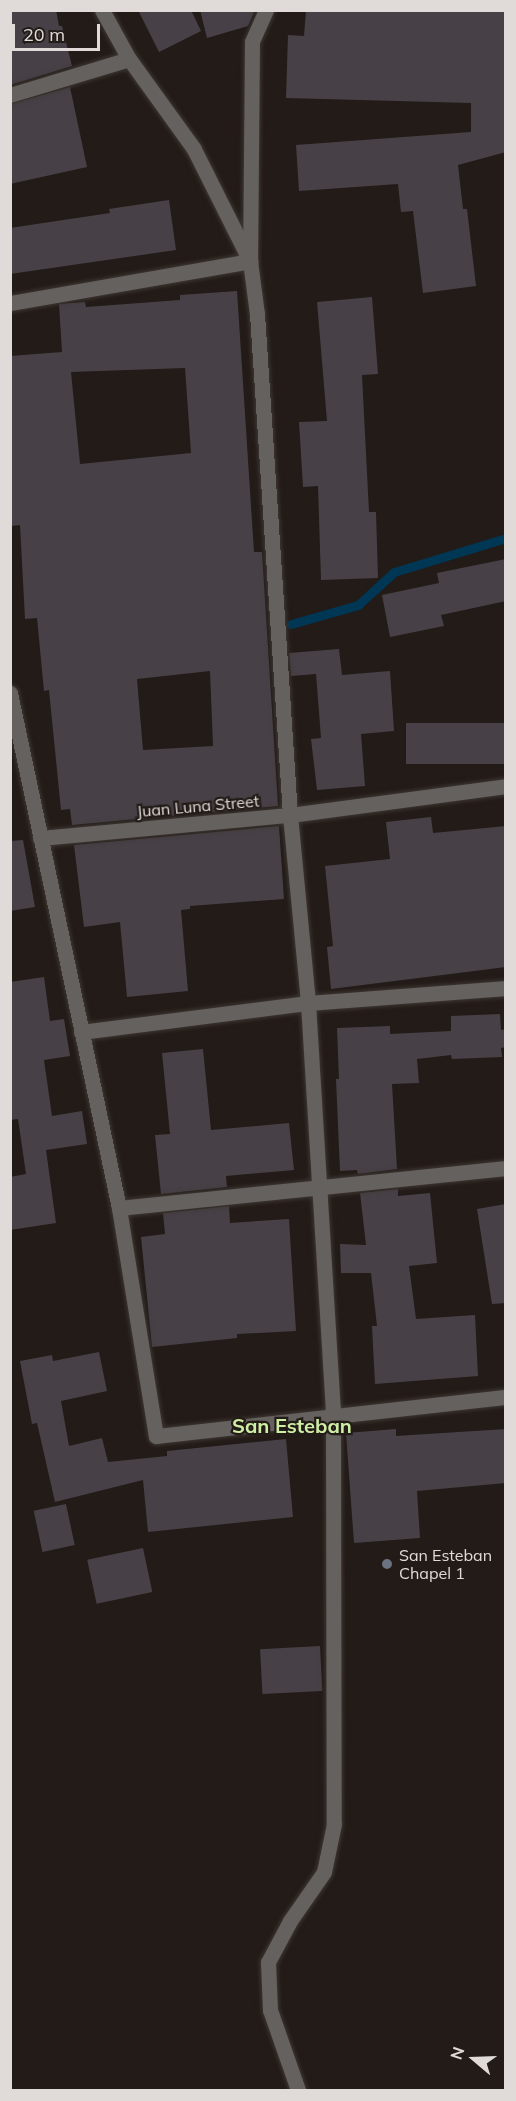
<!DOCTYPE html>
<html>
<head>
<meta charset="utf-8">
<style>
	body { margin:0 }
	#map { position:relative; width:516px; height:2101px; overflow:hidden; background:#231b17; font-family:Mulish,sans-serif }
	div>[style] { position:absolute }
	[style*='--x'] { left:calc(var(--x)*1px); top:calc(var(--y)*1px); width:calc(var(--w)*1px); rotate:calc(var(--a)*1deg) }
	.stream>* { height:9px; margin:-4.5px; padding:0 4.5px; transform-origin:4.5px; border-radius:4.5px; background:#003755 }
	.building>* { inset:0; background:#474147; transform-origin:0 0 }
	.roads { filter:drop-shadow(0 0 2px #3d3632) drop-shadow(0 0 2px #3d3632) }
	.minor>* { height:15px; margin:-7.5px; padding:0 7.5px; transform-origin:7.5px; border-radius:7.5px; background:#65615f }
	.dots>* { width:16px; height:16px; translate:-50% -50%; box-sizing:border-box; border:3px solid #231b17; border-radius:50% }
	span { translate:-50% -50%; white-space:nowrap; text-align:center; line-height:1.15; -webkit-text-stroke:4.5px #231b17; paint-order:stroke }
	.street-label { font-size:16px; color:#e0dbd8 }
	.poi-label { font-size:16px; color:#e0dbd8 }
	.left { translate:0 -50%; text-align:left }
	.quarter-label { font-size:20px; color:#cfeea5; font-weight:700 }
	.frame { position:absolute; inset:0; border:12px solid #e0dbd8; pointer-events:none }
	.north { position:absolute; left:444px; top:2029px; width:60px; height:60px; -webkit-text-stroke:4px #231b17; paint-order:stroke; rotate:289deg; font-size:16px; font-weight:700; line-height:24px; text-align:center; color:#e0dbd8 }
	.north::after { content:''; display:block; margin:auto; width:21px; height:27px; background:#e0dbd8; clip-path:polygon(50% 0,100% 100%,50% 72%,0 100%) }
	.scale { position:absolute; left:12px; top:24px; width:88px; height:27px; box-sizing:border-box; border:3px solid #e0dbd8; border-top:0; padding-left:8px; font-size:18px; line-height:21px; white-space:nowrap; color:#e0dbd8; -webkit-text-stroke:4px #231b17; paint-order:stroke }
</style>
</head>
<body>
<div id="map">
	<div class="stream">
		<div style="--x:291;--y:624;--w:70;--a:-15.8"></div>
		<div style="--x:358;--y:605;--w:49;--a:-42.5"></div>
		<div style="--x:394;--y:572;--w:117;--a:-16.9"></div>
	</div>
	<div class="building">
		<div style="clip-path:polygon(10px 10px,56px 10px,59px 26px,62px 26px,72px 66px,10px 85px)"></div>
		<div style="clip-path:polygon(138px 10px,191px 10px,201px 31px,159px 52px)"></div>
		<div style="clip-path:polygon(200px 10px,255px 10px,248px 26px,207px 38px)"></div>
		<div style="clip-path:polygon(306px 10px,506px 10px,506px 152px,458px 165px,463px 209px,467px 209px,476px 286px,423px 293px,413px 211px,401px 212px,398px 184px,299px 191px,296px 145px,471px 132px,471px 103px,286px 98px,288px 35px,304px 36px)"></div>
		<div style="clip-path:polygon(70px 87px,87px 167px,10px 184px,10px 104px)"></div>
		<div style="clip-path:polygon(169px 200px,176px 250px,10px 274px,10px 228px,110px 213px,109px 209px)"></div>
		<div style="clip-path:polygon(evenodd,237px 291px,254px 552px,262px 552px,278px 806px,72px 825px,70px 809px,61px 810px,49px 690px,44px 691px,37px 618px,25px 619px,20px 525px,12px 526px,10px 356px,62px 352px,59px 304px,85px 302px,86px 307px,180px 300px,180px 295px,237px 291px,185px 368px,191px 453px,80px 464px,71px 372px,185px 368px,237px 291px,210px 671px,213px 746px,143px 750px,137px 679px,210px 671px)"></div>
		<div style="clip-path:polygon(372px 297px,378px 374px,362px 375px,369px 512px,376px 512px,378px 578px,321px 580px,318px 486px,303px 487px,299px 422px,327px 421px,317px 302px)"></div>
		<div style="clip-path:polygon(506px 559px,506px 601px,441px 615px,444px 626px,390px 637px,382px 595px,439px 583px,437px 573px)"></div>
		<div style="clip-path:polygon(339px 649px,342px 675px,390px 671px,394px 731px,361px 734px,365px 786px,317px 790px,311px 739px,321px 738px,316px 674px,291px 676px,289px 653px)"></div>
		<div style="left:506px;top:723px;width:41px;height:100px;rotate:90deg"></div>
		<div style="clip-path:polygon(431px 817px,433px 833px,506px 826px,506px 967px,331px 989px,327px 947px,333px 946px,325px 866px,390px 859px,386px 822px)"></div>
		<div style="clip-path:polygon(279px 826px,284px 899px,190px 906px,190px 909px,181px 910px,188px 991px,127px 997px,120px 922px,84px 927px,74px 845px)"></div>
		<div style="clip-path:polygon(23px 840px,35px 907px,10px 911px,10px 841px)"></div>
		<div style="clip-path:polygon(44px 977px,50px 1021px,64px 1019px,70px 1056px,44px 1060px,52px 1116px,82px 1111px,87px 1144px,46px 1150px,56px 1223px,10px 1230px,10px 1177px,26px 1174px,18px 1119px,10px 1120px,10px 982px)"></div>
		<div style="clip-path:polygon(500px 1014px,501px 1030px,506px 1029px,506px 1047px,501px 1048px,502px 1057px,452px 1059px,451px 1055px,417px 1059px,419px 1083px,392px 1084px,397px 1169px,358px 1174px,357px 1170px,340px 1171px,336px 1079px,339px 1079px,337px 1028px,390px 1026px,390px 1034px,451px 1031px,451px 1016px)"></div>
		<div style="clip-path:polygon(203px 1049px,211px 1130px,289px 1123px,294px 1170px,226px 1176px,227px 1187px,161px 1194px,155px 1135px,170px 1134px,162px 1053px)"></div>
		<div style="clip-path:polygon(398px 1189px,398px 1196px,430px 1193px,437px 1263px,409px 1266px,416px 1319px,475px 1315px,478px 1376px,375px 1384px,372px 1326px,377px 1326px,371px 1273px,341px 1273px,340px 1244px,366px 1245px,360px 1193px)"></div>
		<div style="clip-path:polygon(506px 1204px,506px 1303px,492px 1304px,477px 1209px)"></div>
		<div style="clip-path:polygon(229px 1206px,230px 1223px,289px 1219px,296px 1331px,237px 1334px,237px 1338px,152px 1347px,141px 1237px,165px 1234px,163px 1213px)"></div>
		<div style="clip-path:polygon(99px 1352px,107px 1391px,61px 1401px,69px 1446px,102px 1438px,108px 1462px,167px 1456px,167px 1451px,286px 1439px,293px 1517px,148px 1532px,143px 1480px,55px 1502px,37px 1423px,32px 1424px,20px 1361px,52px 1355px,53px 1361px)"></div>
		<div style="clip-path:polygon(396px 1429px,396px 1436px,506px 1429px,506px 1483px,417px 1491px,420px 1538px,354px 1543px,346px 1433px)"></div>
		<div style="left:66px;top:1504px;width:42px;height:33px;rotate:78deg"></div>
		<div style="left:143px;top:1548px;width:45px;height:57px;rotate:78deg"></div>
		<div style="left:320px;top:1646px;width:45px;height:60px;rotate:87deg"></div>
	</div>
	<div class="roads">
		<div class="minor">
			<div style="--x:266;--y:10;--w:35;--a:114"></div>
			<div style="--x:252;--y:42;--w:219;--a:90.5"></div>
			<div style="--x:250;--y:261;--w:53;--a:82.5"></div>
			<div style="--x:257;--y:314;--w:502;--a:86.23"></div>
			<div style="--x:290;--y:815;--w:189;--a:84.5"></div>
			<div style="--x:308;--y:1003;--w:415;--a:86.5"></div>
			<div style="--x:333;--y:1417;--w:407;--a:89.9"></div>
			<div style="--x:334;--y:1824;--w:49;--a:101.8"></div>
			<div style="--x:324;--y:1872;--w:60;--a:124.8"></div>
			<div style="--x:290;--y:1921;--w:47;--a:118.2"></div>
			<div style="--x:268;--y:1962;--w:48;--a:87.6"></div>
			<div style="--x:270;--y:2010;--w:85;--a:70.7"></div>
			<div style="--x:10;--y:95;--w:124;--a:-16.8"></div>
			<div style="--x:10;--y:303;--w:244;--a:-9.9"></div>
			<div style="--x:250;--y:261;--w:125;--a:-116.6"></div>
			<div style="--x:194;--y:149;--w:111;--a:-125.8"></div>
			<div style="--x:129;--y:59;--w:56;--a:-118.9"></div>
			<div style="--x:10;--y:693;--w:526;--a:78.05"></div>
			<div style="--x:119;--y:1208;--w:231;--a:80.8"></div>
			<div style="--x:156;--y:1436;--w:352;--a:-6.4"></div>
			<div style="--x:40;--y:838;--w:251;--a:-5.3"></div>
			<div style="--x:290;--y:815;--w:218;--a:-7.6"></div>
			<div style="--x:81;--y:1032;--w:229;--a:-7.3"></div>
			<div style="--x:308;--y:1003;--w:199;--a:-4.3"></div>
			<div style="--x:119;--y:1208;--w:389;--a:-5.9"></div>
		</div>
	</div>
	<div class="dots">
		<div style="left:387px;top:1564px;background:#6b7280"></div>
	</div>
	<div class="street-label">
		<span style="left:198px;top:806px;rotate:-5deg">Juan Luna Street</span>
	</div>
	<div class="poi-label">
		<span class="left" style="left:399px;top:1564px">San Esteban<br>Chapel 1</span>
	</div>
	<div class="quarter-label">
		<span style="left:292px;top:1425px">San Esteban</span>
	</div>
	<div class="frame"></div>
	<div class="north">N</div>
	<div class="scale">20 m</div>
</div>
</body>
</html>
